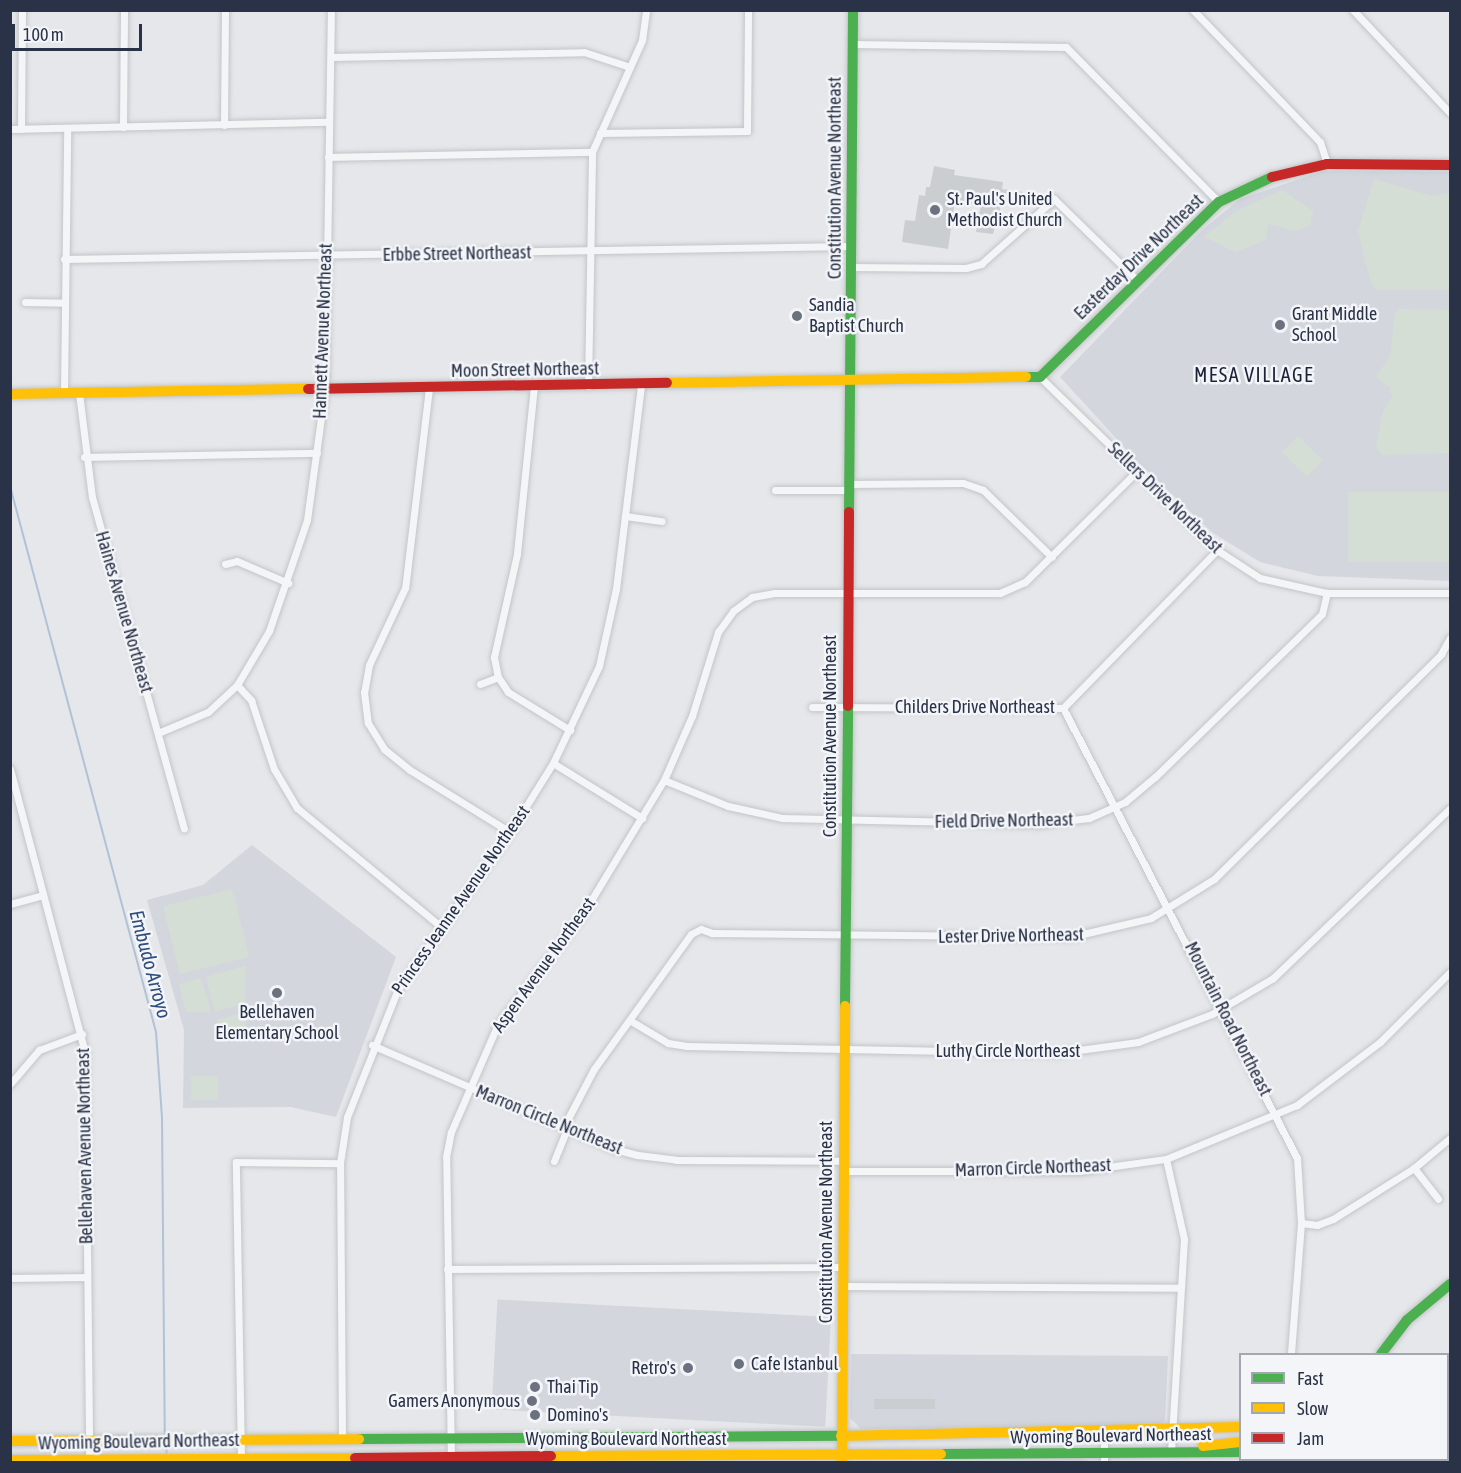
<!DOCTYPE html>
<html>
<head>
<meta charset="utf-8">
<style>
	body { margin:0 }
	#map { position:relative; width:1461px; height:1473px; overflow:hidden; background:#e5e7ea; font-family:"Asap Condensed",sans-serif }
	div>[style] { position:absolute }
	[style*='--x'] { left:calc(var(--x)*1px); top:calc(var(--y)*1px); width:calc(var(--w)*1px); rotate:calc(var(--a)*1deg) }
	.built>* { inset:0; background:#d3d6dd; transform-origin:0 0 }
	.green>* { inset:0; background:#d4ded5; transform-origin:0 0 }
	.stream>* { height:2px; margin:-1px; padding:0 1px; transform-origin:1px; border-radius:1px; background:#b1c2d7 }
	.building>* { inset:0; background:#cbced1; transform-origin:0 0 }
	.roads { filter:drop-shadow(0 0 2px #c3c5c8) drop-shadow(0 0 2px #c3c5c8) }
	.street>* { height:7px; margin:-3.5px; padding:0 3.5px; transform-origin:3.5px; border-radius:3.5px; background:#f4f5f7 }
	.fast>* { height:10px; margin:-5px; padding:0 5px; transform-origin:5px; border-radius:5px; background:#4caf50 }
	.slow>* { height:10px; margin:-5px; padding:0 5px; transform-origin:5px; border-radius:5px; background:#ffc107 }
	.jam>* { height:10px; margin:-5px; padding:0 5px; transform-origin:5px; border-radius:5px; background:#c62828 }
	.dots>* { width:16px; height:16px; translate:-50% -50%; box-sizing:border-box; border:3px solid #f3f5f9; border-radius:50% }
	span { translate:-50% -50%; white-space:nowrap; text-align:center; line-height:1.15; -webkit-text-stroke:5px #f3f5f9; paint-order:stroke }
	.street-label { font-size:18px; color:#293246 }
	.poi-label { font-size:18px; color:#293246 }
	.left { translate:0 -50%; text-align:left }
	.right { translate:-100% -50%; text-align:right }
	.neighbourhood-label { font-size:20px; color:#1b2337; letter-spacing:1.5px }
	.water-label { font-size:20px; color:#2f4e7e; font-style:italic }
	.frame { position:absolute; inset:0; border:12px solid #293246; pointer-events:none }
	.legend { position:absolute; left:1239px; top:1353px; width:210px; height:108px; box-sizing:border-box; background:#f3f5f9; border:2px solid #a2a7b1; margin:0; padding:8px 10px; list-style:none; font-size:18px; color:#293246 }
	.legend li { display:flex; align-items:center; gap:12px; height:30px }
	.legend b { width:30px; border:2px solid #a2a7b1 }
	.scale { position:absolute; left:12px; top:24px; width:130px; height:27px; box-sizing:border-box; border:3px solid #293246; border-top:0; padding-left:8px; font-size:18px; line-height:21px; white-space:nowrap; color:#293246; -webkit-text-stroke:4px #f3f5f9; paint-order:stroke }
</style>
</head>
<body>
<div id="map">
	<div class="built">
		<div style="clip-path:polygon(1323px 171px,1450px 172px,1450px 581px,1318px 576px,1260px 562px,1213px 533px,1137px 461px,1060px 377px,1202px 230px,1240px 199px)"></div>
		<div style="clip-path:polygon(252px 845px,396px 957px,336px 1117px,291px 1107px,183px 1108px,184px 1030px,147px 900px,203px 885px)"></div>
		<div style="left:831px;top:1317px;width:110px;height:334px;rotate:93deg"></div>
		<div style="clip-path:polygon(851px 1354px,1168px 1356px,1165px 1421px,1159px 1425px,861px 1429px,850px 1418px)"></div>
		<div style="clip-path:polygon(1082px 1459px,1094px 1462px,907px 1462px,932px 1462px)"></div>
	</div>
	<div class="green">
		<div style="clip-path:polygon(1374px 179px,1432px 196px,1450px 193px,1450px 290px,1378px 290px,1371px 284px,1358px 231px)"></div>
		<div style="clip-path:polygon(1282px 190px,1313px 211px,1310px 226px,1295px 231px,1268px 224px,1266px 240px,1236px 252px,1204px 237px,1236px 211px)"></div>
		<div style="clip-path:polygon(1400px 309px,1450px 310px,1450px 453px,1383px 455px,1376px 447px,1383px 411px,1392px 397px,1390px 388px,1376px 377px,1390px 356px,1395px 314px)"></div>
		<div style="left:1298px;top:436px;width:35px;height:23px;rotate:45deg"></div>
		<div style="left:1348px;top:492px;width:102px;height:70px"></div>
		<div style="left:232px;top:889px;width:70px;height:71px;rotate:76deg"></div>
		<div style="clip-path:polygon(245px 966px,245px 1003px,215px 1012px,206px 977px)"></div>
		<div style="clip-path:polygon(201px 978px,211px 1012px,186px 1012px,179px 984px)"></div>
		<div style="clip-path:polygon(246px 1012px,246px 1036px,217px 1036px,217px 1020px)"></div>
		<div style="left:191px;top:1076px;width:27px;height:24px"></div>
	</div>
	<div class="stream">
		<div style="--x:10;--y:486;--w:565;--a:75.03"></div>
		<div style="--x:156;--y:1032;--w:85;--a:86"></div>
		<div style="--x:162;--y:1117;--w:319;--a:89.5"></div>
		<div style="--x:166;--y:1444;--w:13;--a:86"></div>
	</div>
	<div class="building">
		<div style="clip-path:polygon(934px 166px,955px 170px,954px 175px,1003px 182px,1002px 189px,1023px 192px,1021px 205px,1002px 202px,993px 234px,976px 232px,981px 205px,955px 201px,948px 249px,902px 242px,905px 220px,915px 221px,919px 195px,925px 196px,926px 187px,930px 187px)"></div>
		<div style="left:874px;top:1399px;width:61px;height:10px"></div>
	</div>
	<div class="roads">
		<div class="street">
			<div style="--x:1193;--y:10;--w:183;--a:46.1"></div>
			<div style="--x:1320;--y:142;--w:23;--a:72"></div>
			<div style="--x:1353;--y:10;--w:141;--a:46.7"></div>
			<div style="--x:852;--y:44;--w:214;--a:0.8"></div>
			<div style="--x:1066;--y:47;--w:218;--a:45.4"></div>
			<div style="--x:331;--y:57;--w:253;--a:-1.1"></div>
			<div style="--x:584;--y:52;--w:48;--a:18.1"></div>
			<div style="--x:224;--y:125;--w:115;--a:-89.5"></div>
			<div style="--x:123;--y:127;--w:117;--a:-89.5"></div>
			<div style="--x:10;--y:129;--w:318;--a:-1.3"></div>
			<div style="--x:21;--y:129;--w:119;--a:-89.5"></div>
			<div style="--x:600;--y:133;--w:147;--a:-0.8"></div>
			<div style="--x:747;--y:131;--w:121;--a:-89.5"></div>
			<div style="--x:328;--y:157;--w:264;--a:-1.1"></div>
			<div style="--x:64;--y:259;--w:786;--a:-0.95"></div>
			<div style="--x:850;--y:267;--w:116;--a:0.5"></div>
			<div style="--x:966;--y:268;--w:16;--a:-15"></div>
			<div style="--x:981;--y:264;--w:98;--a:-41.7"></div>
			<div style="--x:1054;--y:199;--w:117;--a:44.3"></div>
			<div style="--x:25;--y:302;--w:39;--a:1"></div>
			<div style="--x:1040;--y:377;--w:248;--a:44.3"></div>
			<div style="--x:1217;--y:550;--w:51;--a:33.1"></div>
			<div style="--x:1260;--y:578;--w:69;--a:12.6"></div>
			<div style="--x:1327;--y:593;--w:123;--a:0"></div>
			<div style="--x:534;--y:386;--w:169;--a:95.8"></div>
			<div style="--x:517;--y:554;--w:106;--a:102.6"></div>
			<div style="--x:494;--y:657;--w:20;--a:79"></div>
			<div style="--x:498;--y:677;--w:18;--a:56"></div>
			<div style="--x:508;--y:692;--w:73;--a:31.5"></div>
			<div style="--x:588;--y:386;--w:234;--a:-89"></div>
			<div style="--x:592;--y:152;--w:123;--a:-65.9"></div>
			<div style="--x:642;--y:40;--w:30;--a:-82"></div>
			<div style="--x:429;--y:388;--w:201;--a:96.8"></div>
			<div style="--x:405;--y:588;--w:85;--a:115.1"></div>
			<div style="--x:369;--y:665;--w:27;--a:100"></div>
			<div style="--x:364;--y:692;--w:31;--a:83"></div>
			<div style="--x:368;--y:723;--w:31;--a:58"></div>
			<div style="--x:384;--y:749;--w:33;--a:39"></div>
			<div style="--x:410;--y:770;--w:118;--a:31.8"></div>
			<div style="--x:64;--y:393;--w:264;--a:-89.3"></div>
			<div style="--x:79;--y:393;--w:105;--a:82.9"></div>
			<div style="--x:92;--y:497;--w:344;--a:74.5"></div>
			<div style="--x:84;--y:457;--w:233;--a:-1"></div>
			<div style="--x:848;--y:484;--w:115;--a:-0.5"></div>
			<div style="--x:963;--y:483;--w:21;--a:19"></div>
			<div style="--x:983;--y:490;--w:96;--a:44.2"></div>
			<div style="--x:775;--y:490;--w:73;--a:0"></div>
			<div style="--x:625;--y:516;--w:37;--a:8"></div>
			<div style="--x:225;--y:564;--w:12;--a:-14"></div>
			<div style="--x:237;--y:561;--w:56;--a:23.3"></div>
			<div style="--x:480;--y:684;--w:19;--a:-21"></div>
			<div style="--x:237;--y:685;--w:21;--a:47"></div>
			<div style="--x:251;--y:700;--w:73;--a:71.6"></div>
			<div style="--x:274;--y:769;--w:45;--a:59.5"></div>
			<div style="--x:297;--y:808;--w:185;--a:39.5"></div>
			<div style="--x:812;--y:707;--w:251;--a:0.2"></div>
			<div style="--x:1063;--y:708;--w:221;--a:-45.7"></div>
			<div style="--x:1063;--y:708;--w:507;--a:62.53"></div>
			<div style="--x:1297;--y:1158;--w:65;--a:86.5"></div>
			<div style="--x:1301;--y:1223;--w:131;--a:94.4"></div>
			<div style="--x:158;--y:733;--w:54;--a:-22.8"></div>
			<div style="--x:208;--y:712;--w:40;--a:-43"></div>
			<div style="--x:237;--y:685;--w:63;--a:-59.3"></div>
			<div style="--x:269;--y:631;--w:117;--a:-71.1"></div>
			<div style="--x:307;--y:520;--w:132;--a:-82.2"></div>
			<div style="--x:325;--y:389;--w:379;--a:-89.1"></div>
			<div style="--x:553;--y:763;--w:105;--a:31.7"></div>
			<div style="--x:10;--y:769;--w:293;--a:75.2"></div>
			<div style="--x:85;--y:1052;--w:408;--a:89.4"></div>
			<div style="--x:664;--y:780;--w:69;--a:22.1"></div>
			<div style="--x:728;--y:806;--w:55;--a:12.5"></div>
			<div style="--x:782;--y:818;--w:256;--a:1.3"></div>
			<div style="--x:1038;--y:824;--w:51;--a:-6.7"></div>
			<div style="--x:1089;--y:818;--w:39;--a:-24"></div>
			<div style="--x:1125;--y:802;--w:39;--a:-40"></div>
			<div style="--x:1155;--y:777;--w:233;--a:-44.3"></div>
			<div style="--x:1322;--y:614;--w:22;--a:-77"></div>
			<div style="--x:10;--y:904;--w:34;--a:-15"></div>
			<div style="--x:631;--y:1021;--w:43;--a:30.7"></div>
			<div style="--x:668;--y:1043;--w:19;--a:9"></div>
			<div style="--x:687;--y:1046;--w:370;--a:1.1"></div>
			<div style="--x:1057;--y:1053;--w:82;--a:-7.7"></div>
			<div style="--x:1138;--y:1042;--w:79;--a:-20.7"></div>
			<div style="--x:1212;--y:1014;--w:71;--a:-30.5"></div>
			<div style="--x:1273;--y:978;--w:245;--a:-43.8"></div>
			<div style="--x:372;--y:1045;--w:260;--a:23.3"></div>
			<div style="--x:611;--y:1148;--w:28;--a:15"></div>
			<div style="--x:638;--y:1155;--w:38;--a:7"></div>
			<div style="--x:676;--y:1160;--w:167;--a:0.3"></div>
			<div style="--x:10;--y:1084;--w:45;--a:-49.5"></div>
			<div style="--x:39;--y:1050;--w:46;--a:-20.4"></div>
			<div style="--x:563;--y:1128;--w:67;--a:-62.3"></div>
			<div style="--x:594;--y:1069;--w:166;--a:-54.3"></div>
			<div style="--x:691;--y:934;--w:11;--a:-27"></div>
			<div style="--x:701;--y:929;--w:12;--a:20"></div>
			<div style="--x:712;--y:933;--w:358;--a:0.6"></div>
			<div style="--x:1070;--y:937;--w:83;--a:-13.2"></div>
			<div style="--x:1151;--y:918;--w:74;--a:-31.8"></div>
			<div style="--x:1214;--y:879;--w:320;--a:-44.7"></div>
			<div style="--x:1441;--y:654;--w:18;--a:-61"></div>
			<div style="--x:1166;--y:1159;--w:82;--a:77.3"></div>
			<div style="--x:1184;--y:1239;--w:211;--a:93.5"></div>
			<div style="--x:554;--y:1161;--w:35;--a:-68"></div>
			<div style="--x:1414;--y:1168;--w:39;--a:52"></div>
			<div style="--x:843;--y:1171;--w:236;--a:0"></div>
			<div style="--x:1079;--y:1171;--w:88;--a:-7.9"></div>
			<div style="--x:1166;--y:1159;--w:142;--a:-22.4"></div>
			<div style="--x:1297;--y:1105;--w:104;--a:-37.2"></div>
			<div style="--x:1380;--y:1042;--w:99;--a:-45"></div>
			<div style="--x:1301;--y:1223;--w:16;--a:7"></div>
			<div style="--x:1317;--y:1225;--w:17;--a:-21"></div>
			<div style="--x:1333;--y:1219;--w:96;--a:-32.2"></div>
			<div style="--x:1414;--y:1168;--w:47;--a:-39.8"></div>
			<div style="--x:447;--y:1269;--w:394;--a:-0.3"></div>
			<div style="--x:10;--y:1278;--w:77;--a:-0.7"></div>
			<div style="--x:841;--y:1286;--w:339;--a:0.3"></div>
			<div style="--x:1104;--y:1431;--w:31;--a:90"></div>
			<div style="--x:342;--y:1438;--w:275;--a:-90.4"></div>
			<div style="--x:340;--y:1163;--w:47;--a:-81.3"></div>
			<div style="--x:347;--y:1117;--w:138;--a:-68.3"></div>
			<div style="--x:398;--y:989;--w:193;--a:-54.5"></div>
			<div style="--x:510;--y:832;--w:81;--a:-58.1"></div>
			<div style="--x:553;--y:763;--w:107;--a:-64.6"></div>
			<div style="--x:599;--y:666;--w:79;--a:-77.6"></div>
			<div style="--x:616;--y:589;--w:205;--a:-83"></div>
			<div style="--x:241;--y:1458;--w:296;--a:-91"></div>
			<div style="--x:236;--y:1162;--w:104;--a:0.6"></div>
			<div style="--x:451;--y:1462;--w:305;--a:-90.9"></div>
			<div style="--x:446;--y:1157;--w:25;--a:-79"></div>
			<div style="--x:451;--y:1132;--w:116;--a:-66.5"></div>
			<div style="--x:497;--y:1026;--w:143;--a:-52.7"></div>
			<div style="--x:584;--y:912;--w:154;--a:-58.8"></div>
			<div style="--x:664;--y:780;--w:70;--a:-66.4"></div>
			<div style="--x:692;--y:716;--w:88;--a:-72.8"></div>
			<div style="--x:718;--y:632;--w:26;--a:-54"></div>
			<div style="--x:733;--y:611;--w:24;--a:-36"></div>
			<div style="--x:752;--y:597;--w:23;--a:-10"></div>
			<div style="--x:775;--y:593;--w:225;--a:0"></div>
			<div style="--x:1000;--y:593;--w:27;--a:-24"></div>
			<div style="--x:1025;--y:582;--w:156;--a:-44.7"></div>
		</div>
		<div class="fast">
			<div style="--x:1026;--y:377;--w:14;--a:0"></div>
			<div style="--x:1040;--y:377;--w:250;--a:-44.4"></div>
			<div style="--x:1219;--y:202;--w:59;--a:-25.3"></div>
			<div style="--x:849;--y:512;--w:502;--a:-89.54"></div>
			<div style="--x:845;--y:1006;--w:300;--a:-89.4"></div>
			<div style="--x:1381;--y:1354;--w:43;--a:-52.6"></div>
			<div style="--x:1407;--y:1320;--w:56;--a:-39.9"></div>
			<div style="--x:359;--y:1439;--w:482;--a:-0.4"></div>
			<div style="--x:941;--y:1454;--w:299;--a:-0.4"></div>
			<div style="--x:1323;--y:1460;--w:7;--a:16"></div>
			<div style="--x:1449;--y:1462;--w:2;--a:-63"></div>
		</div>
		<div class="slow">
			<div style="--x:667;--y:383;--w:359;--a:-1"></div>
			<div style="--x:10;--y:394;--w:298;--a:-1"></div>
			<div style="--x:1448;--y:1424;--w:2;--a:0"></div>
			<div style="--x:841;--y:1436;--w:399;--a:-1.3"></div>
			<div style="--x:10;--y:1441;--w:349;--a:-0.3"></div>
			<div style="--x:1203;--y:1446;--w:37;--a:-6"></div>
			<div style="--x:1448;--y:1452;--w:2;--a:0"></div>
			<div style="--x:551;--y:1456;--w:390;--a:-0.3"></div>
			<div style="--x:10;--y:1460;--w:345;--a:-0.3"></div>
			<div style="--x:842;--y:1462;--w:456;--a:-89.6"></div>
		</div>
		<div class="jam">
			<div style="--x:1272;--y:177;--w:57;--a:-13.3"></div>
			<div style="--x:1327;--y:164;--w:123;--a:0.5"></div>
			<div style="--x:308;--y:389;--w:359;--a:-1"></div>
			<div style="--x:848;--y:706;--w:194;--a:-89.7"></div>
			<div style="--x:355;--y:1458;--w:196;--a:-0.6"></div>
			<div style="--x:1371;--y:1460;--w:2;--a:90"></div>
		</div>
	</div>
	<div class="dots">
		<div style="left:935px;top:210px;background:#6b717f"></div>
		<div style="left:797px;top:316px;background:#6b717f"></div>
		<div style="left:1280px;top:325px;background:#6b717f"></div>
		<div style="left:277px;top:993px;background:#6b717f"></div>
		<div style="left:739px;top:1364px;background:#6b717f"></div>
		<div style="left:688px;top:1368px;background:#6b717f"></div>
		<div style="left:535px;top:1387px;background:#6b717f"></div>
		<div style="left:532px;top:1401px;background:#6b717f"></div>
		<div style="left:535px;top:1415px;background:#6b717f"></div>
	</div>
	<div class="street-label">
		<span style="left:835px;top:178px;rotate:-90deg">Constitution Avenue Northeast</span>
		<span style="left:457px;top:254px;rotate:-1deg">Erbbe Street Northeast</span>
		<span style="left:1139px;top:257px;rotate:-44deg">Easterday Drive Northeast</span>
		<span style="left:323px;top:331px;rotate:-88deg">Hannett Avenue Northeast</span>
		<span style="left:525px;top:370px;rotate:-1deg">Moon Street Northeast</span>
		<span style="left:1165px;top:498px;rotate:44deg">Sellers Drive Northeast</span>
		<span style="left:124px;top:612px;rotate:74deg">Haines Avenue Northeast</span>
		<span style="left:975px;top:707px">Childers Drive Northeast</span>
		<span style="left:830px;top:736px;rotate:-90deg">Constitution Avenue Northeast</span>
		<span style="left:1004px;top:821px;rotate:-1deg">Field Drive Northeast</span>
		<span style="left:461px;top:900px;rotate:-55deg">Princess Jeanne Avenue Northeast</span>
		<span style="left:1011px;top:936px;rotate:-1deg">Lester Drive Northeast</span>
		<span style="left:544px;top:965px;rotate:-54deg">Aspen Avenue Northeast</span>
		<span style="left:1228px;top:1019px;rotate:63deg">Mountain Road Northeast</span>
		<span style="left:1008px;top:1051px">Luthy Circle Northeast</span>
		<span style="left:549px;top:1120px;rotate:22deg">Marron Circle Northeast</span>
		<span style="left:85px;top:1146px;rotate:-91deg">Bellehaven Avenue Northeast</span>
		<span style="left:1033px;top:1168px;rotate:-2deg">Marron Circle Northeast</span>
		<span style="left:826px;top:1222px;rotate:-90deg">Constitution Avenue Northeast</span>
		<span style="left:1111px;top:1436px;rotate:-1deg">Wyoming Boulevard Northeast</span>
		<span style="left:626px;top:1439px">Wyoming Boulevard Northeast</span>
		<span style="left:139px;top:1442px;rotate:-1deg">Wyoming Boulevard Northeast</span>
	</div>
	<div class="poi-label">
		<span class="left" style="left:947px;top:210px">St. Paul's United<br>Methodist Church</span>
		<span class="left" style="left:809px;top:316px">Sandia<br>Baptist Church</span>
		<span class="left" style="left:1292px;top:325px">Grant Middle<br>School</span>
		<span style="left:277px;top:1023px">Bellehaven<br>Elementary School</span>
		<span class="left" style="left:751px;top:1364px">Cafe Istanbul</span>
		<span class="right" style="left:676px;top:1368px">Retro's</span>
		<span class="left" style="left:547px;top:1387px">Thai Tip</span>
		<span class="right" style="left:520px;top:1401px">Gamers Anonymous</span>
		<span class="left" style="left:547px;top:1415px">Domino's</span>
	</div>
	<div class="neighbourhood-label">
		<span style="left:1254px;top:374px">MESA VILLAGE</span>
	</div>
	<div class="water-label">
		<span style="left:151px;top:964px;rotate:75deg">Embudo Arroyo</span>
	</div>
	<div class="frame"></div>
	<ul class="legend">
	<li><b style="height:8px;background:#4caf50"></b>Fast</li>
	<li><b style="height:8px;background:#ffc107"></b>Slow</li>
	<li><b style="height:8px;background:#c62828"></b>Jam</li>
	</ul>
	<div class="scale">100 m</div>
</div>
</body>
</html>
